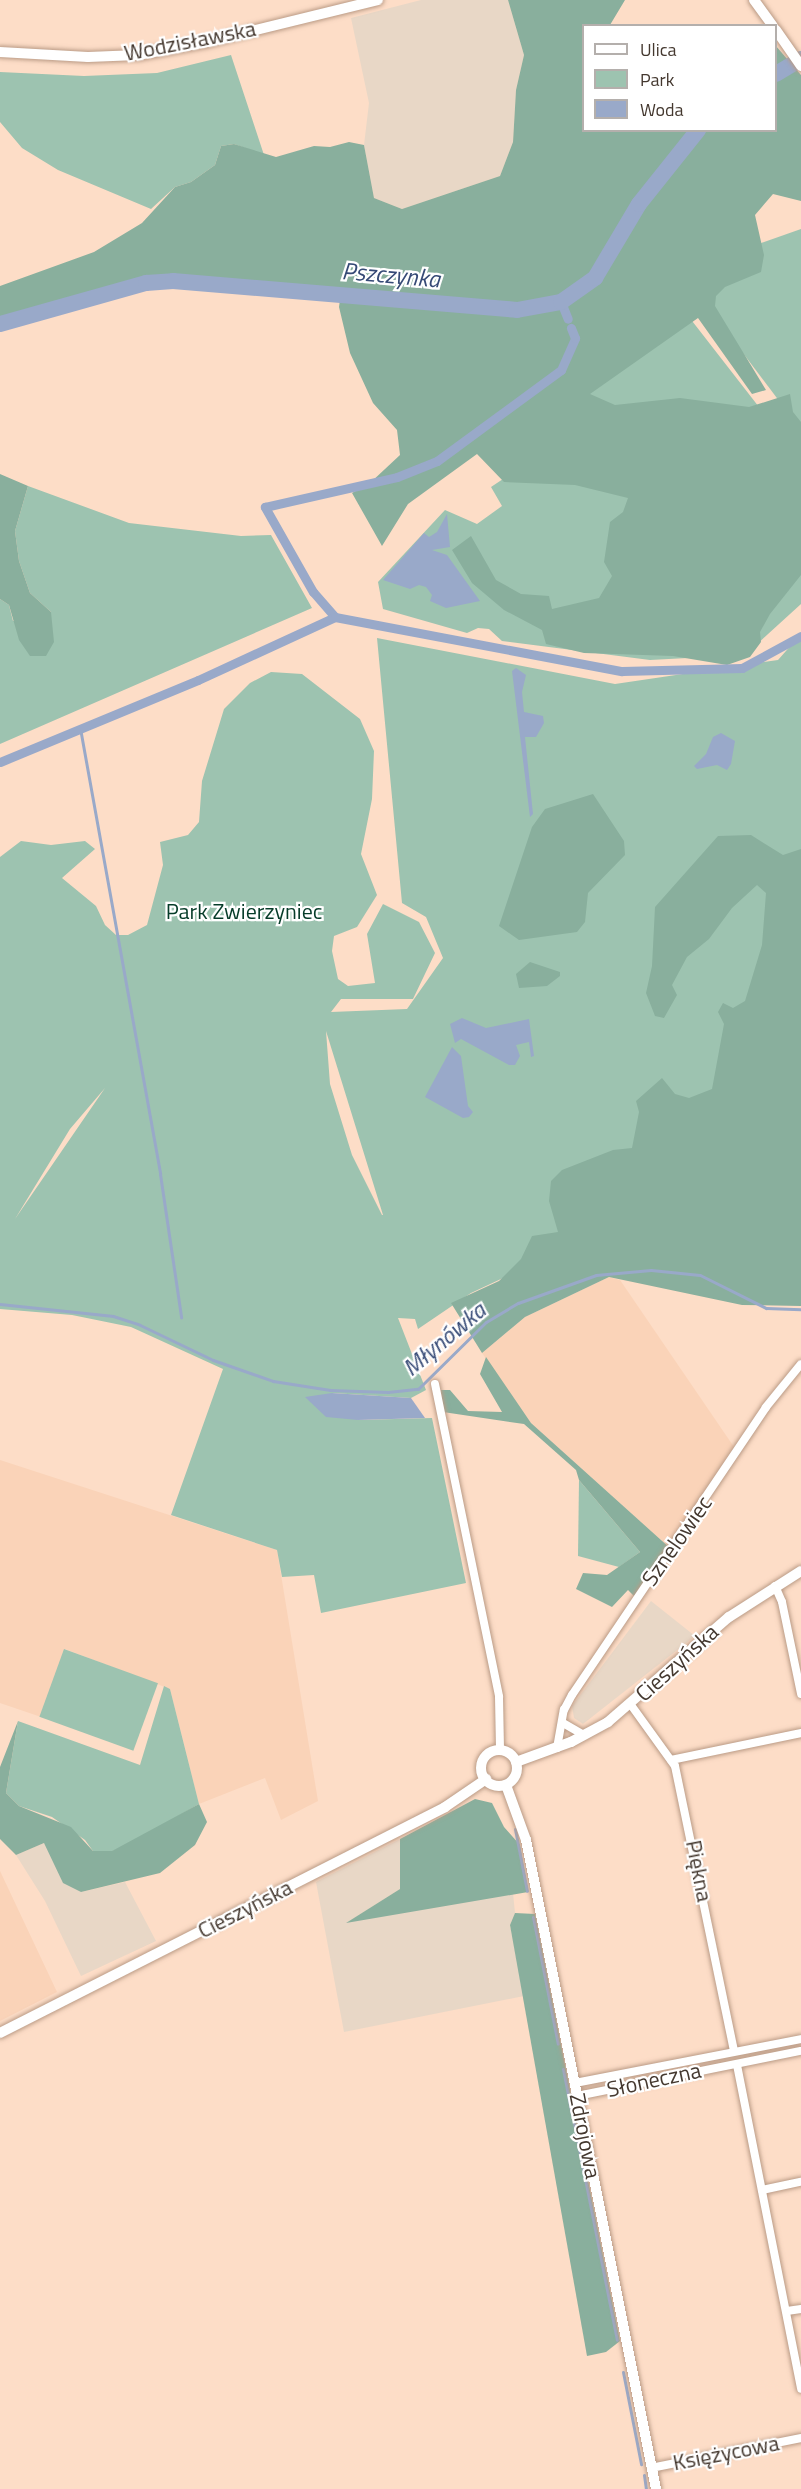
<!DOCTYPE html>
<html>
<head>
<meta charset="utf-8">
<style>
	body { margin:0 }
	#map { position:relative; width:801px; height:2489px; overflow:hidden; background:#fdddc7; font-family:"Titillium Web",sans-serif }
	div>[style] { position:absolute }
	[style*='--x'] { left:calc(var(--x)*1px); top:calc(var(--y)*1px); width:calc(var(--w)*1px); rotate:calc(var(--a)*1deg) }
	.commercial>* { inset:0; background:#e8d7c6 }
	.built>* { inset:0; background:#fad3b8 }
	.green>* { inset:0; background:#9dc3b0; transform-origin:0 0 }
	.forest>* { inset:0; background:#89af9d }
	.water>* { inset:0; background:#99a9c9 }
	.stream>* { height:3px; margin:-1.5px; padding:0 1.5px; transform-origin:1.5px; border-radius:1.5px; background:#99a9c9 }
	.canal>* { height:9px; margin:-4.5px; padding:0 4.5px; transform-origin:4.5px; border-radius:4.5px; background:#99a9c9 }
	.river>* { height:16px; margin:-8px; padding:0 8px; transform-origin:8px; border-radius:8px; background:#99a9c9 }
	.roads { filter:drop-shadow(0 0 2px #ba9b86) drop-shadow(0 0 2px #ba9b86) }
	.street>* { height:8px; margin:-4px; padding:0 4px; transform-origin:4px; border-radius:4px; background:#fff }
	.secondary>* { height:10px; margin:-5px; padding:0 5px; transform-origin:5px; border-radius:5px; background:#fff }
	.secondary>.ring { margin:-5px; padding:0; box-sizing:content-box; background:none; border:10px solid #fff; border-radius:50% }
	span { translate:-50% -50%; white-space:nowrap; text-align:center; line-height:1.15; -webkit-text-stroke:4.5px #fff; paint-order:stroke }
	.street-label { font-size:22px; color:#44382f }
	.park-label { font-size:22px; color:#063c29 }
	.water-label { font-size:24px; color:#364a76; font-style:italic }
	.legend { position:absolute; left:582px; top:24px; width:195px; height:108px; box-sizing:border-box; background:#fff; border:2px solid #b4afac; margin:0; padding:8px 10px; list-style:none; font-size:18px; color:#44382f }
	.legend li { display:flex; align-items:center; gap:12px; height:30px }
	.legend b { width:30px; border:2px solid #b4afac }
</style>
</head>
<body>
<div id="map">
	<div class="commercial">
		<div style="clip-path:polygon(421px 0,508px 0,524px 55px,516px 90px,513px 142px,500px 176px,402px 209px,374px 198px,364px 145px,369px 103px,351px 18px)"></div>
		<div style="clip-path:polygon(651px 1601px,695px 1636px,583px 1724px,574px 1718px,572px 1706px)"></div>
		<div style="clip-path:polygon(400px 1839px,400px 1889px,348px 1922px,513px 1893px,515px 1913px,510px 1925px,524px 1996px,344px 2032px,316px 1882px)"></div>
		<div style="clip-path:polygon(44px 1843px,81px 1892px,125px 1882px,156px 1941px,81px 1976px,45px 1901px,16px 1855px)"></div>
	</div>
	<div class="built">
		<div style="clip-path:polygon(609px 1277px,620px 1280px,734px 1447px,671px 1549px,531px 1423px,482px 1353px,525px 1317px)"></div>
		<div style="clip-path:polygon(0 1460px,277px 1550px,318px 1801px,281px 1820px,265px 1778px,199px 1804px,170px 1689px,65px 1649px,44px 1718px,0 1703px)"></div>
		<div style="clip-path:polygon(0 1871px,57px 1992px,0 2021px)"></div>
	</div>
	<div class="green">
		<div style="clip-path:polygon(231px 55px,264px 155px,234px 144px,221px 146px,215px 165px,191px 182px,175px 187px,151px 209px,58px 170px,22px 148px,0 122px,0 72px,84px 76px,157px 73px)"></div>
		<div style="clip-path:polygon(801px 229px,801px 430px,694px 288px,744px 249px)"></div>
		<div style="clip-path:polygon(633px 284px,668px 290px,801px 461px,801px 604px,756px 645px,725px 656px,650px 660px,502px 641px,489px 629px,478px 628px,467px 633px,383px 609px,378px 582px,445px 510px,477px 524px,502px 506px,491px 487px,509px 475px)"></div>
		<div style="clip-path:polygon(28px 486px,129px 523px,241px 536px,271px 535px,312px 608px,0 744px,0 599px,9px 605px,13px 621px,51px 612px,30px 593px,19px 561px,15px 531px)"></div>
		<div style="clip-path:polygon(evenodd,801px 634px,801px 880px,728px 1079px,514px 1273px,471px 1293px,418px 1329px,415px 1319px,398px 1318px,426px 1390px,411px 1398px,332px 1393px,358px 1420px,432px 1418px,466px 1583px,321px 1613px,314px 1575px,282px 1577px,277px 1550px,171px 1515px,223px 1369px,131px 1327px,72px 1315px,0 1309px,0 857px,21px 841px,51px 845px,85px 841px,95px 849px,62px 878px,96px 906px,105px 925px,116px 935px,128px 935px,147px 925px,163px 865px,160px 842px,188px 835px,199px 822px,202px 781px,224px 709px,250px 683px,271px 672px,302px 674px,360px 719px,374px 751px,372px 799px,361px 854px,377px 895px,357px 927px,334px 936px,332px 951px,338px 979px,348px 986px,375px 983px,367px 934px,383px 904px,419px 922px,435px 953px,413px 999px,341px 999px,331px 1012px,407px 1009px,443px 958px,426px 917px,402px 903px,377px 638px,615px 684px,778px 660px,801px 634px,326px 1031px,383px 1215px,382px 1215px,352px 1155px,330px 1084px,326px 1031px,801px 634px,105px 1088px,15px 1219px,70px 1129px,105px 1088px)"></div>
		<div style="clip-path:polygon(579px 1480px,640px 1552px,619px 1567px,578px 1556px)"></div>
		<div style="left:64px;top:1649px;width:100px;height:72px;rotate:20deg"></div>
		<div style="clip-path:polygon(164px 1686px,170px 1689px,199px 1804px,135px 1841px,113px 1851px,93px 1851px,85px 1840px,52px 1817px,19px 1806px,6px 1793px,18px 1721px,140px 1765px)"></div>
	</div>
	<div class="forest">
		<div style="clip-path:polygon(508px 0,625px 0,610px 25px,584px 26px,584px 130px,776px 130px,776px 46px,801px 75px,801px 201px,773px 194px,755px 215px,764px 255px,761px 272px,725px 287px,716px 296px,715px 306px,766px 390px,752px 394px,698px 318px,590px 394px,615px 405px,680px 398px,749px 407px,790px 394px,793px 412px,801px 422px,801px 575px,770px 614px,760px 632px,761px 642px,750px 657px,727px 665px,673px 656px,584px 653px,546px 644px,542px 630px,504px 610px,472px 583px,452px 550px,471px 536px,496px 580px,521px 594px,549px 596px,552px 609px,599px 598px,612px 576px,604px 562px,610px 522px,623px 512px,628px 498px,575px 485px,504px 482px,477px 454px,408px 504px,382px 546px,352px 493px,370px 483px,400px 455px,397px 430px,373px 403px,350px 353px,339px 307px,341px 292px,161px 276px,0 321px,0 286px,94px 252px,142px 223px,175px 187px,191px 182px,215px 165px,221px 146px,234px 144px,276px 157px,314px 146px,330px 147px,349px 142px,364px 145px,374px 198px,402px 209px,500px 176px,513px 142px,516px 90px,524px 55px)"></div>
		<div style="clip-path:polygon(0 474px,28px 486px,15px 531px,19px 561px,30px 593px,51px 612px,54px 642px,46px 656px,30px 656px,19px 640px,9px 605px,0 599px)"></div>
		<div style="clip-path:polygon(593px 794px,624px 841px,625px 855px,588px 893px,585px 922px,577px 932px,519px 940px,499px 926px,532px 827px,545px 809px)"></div>
		<div style="clip-path:polygon(751px 835px,783px 855px,801px 849px,801px 1306px,742px 1305px,609px 1277px,525px 1317px,482px 1353px,451px 1303px,499px 1281px,521px 1259px,532px 1236px,558px 1232px,549px 1201px,551px 1181px,562px 1170px,613px 1150px,632px 1148px,639px 1112px,636px 1101px,662px 1078px,675px 1094px,689px 1098px,712px 1089px,724px 1024px,718px 1012px,723px 1003px,733px 1008px,745px 1001px,762px 945px,766px 893px,757px 885px,732px 908px,709px 939px,687px 957px,672px 985px,677px 995px,664px 1018px,655px 1016px,646px 993px,652px 966px,655px 907px,718px 836px)"></div>
		<div style="clip-path:polygon(530px 962px,560px 972px,560px 976px,547px 986px,519px 988px,516px 974px)"></div>
		<div style="clip-path:polygon(486px 1357px,531px 1423px,671px 1549px,635px 1597px,628px 1590px,612px 1607px,576px 1589px,583px 1573px,607px 1575px,640px 1552px,579px 1480px,576px 1470px,524px 1424px,443px 1412px,441px 1390px,450px 1390px,468px 1411px,502px 1412px,480px 1374px)"></div>
		<div style="clip-path:polygon(18px 1721px,6px 1793px,19px 1806px,71px 1827px,93px 1851px,112px 1851px,199px 1804px,207px 1822px,195px 1845px,160px 1873px,81px 1892px,63px 1883px,44px 1843px,16px 1855px,0 1839px,0 1767px)"></div>
		<div style="clip-path:polygon(475px 1799px,492px 1803px,504px 1827px,520px 1845px,528px 1892px,346px 1923px,400px 1889px,400px 1839px)"></div>
		<div style="clip-path:polygon(515px 1913px,535px 1914px,620px 2341px,606px 2352px,587px 2356px,510px 1925px)"></div>
	</div>
	<div class="water">
		<div style="clip-path:polygon(447px 514px,450px 547px,432px 550px,447px 555px,480px 601px,446px 608px,430px 601px,432px 595px,426px 587px,419px 585px,410px 589px,383px 580px,424px 533px,429px 537px,437px 532px)"></div>
		<div style="clip-path:polygon(516px 668px,526px 675px,522px 692px,524px 712px,543px 716px,544px 723px,536px 737px,525px 737px,533px 814px,530px 817px,512px 671px)"></div>
		<div style="clip-path:polygon(721px 733px,735px 741px,731px 764px,727px 770px,717px 765px,697px 769px,694px 766px,706px 754px,713px 737px)"></div>
		<div style="clip-path:polygon(462px 1018px,486px 1028px,529px 1019px,534px 1056px,531px 1057px,529px 1042px,516px 1045px,520px 1056px,515px 1065px,509px 1065px,461px 1039px,455px 1043px,450px 1024px)"></div>
		<div style="clip-path:polygon(452px 1047px,461px 1056px,468px 1106px,473px 1112px,469px 1117px,463px 1118px,425px 1097px)"></div>
		<div style="clip-path:polygon(332px 1393px,411px 1398px,425px 1418px,358px 1420px,326px 1417px,305px 1397px)"></div>
	</div>
	<div class="stream">
		<div style="--x:80;--y:728;--w:453;--a:79.8"></div>
		<div style="--x:160;--y:1174;--w:145;--a:81.6"></div>
		<div style="--x:0;--y:1304;--w:114;--a:6.1"></div>
		<div style="--x:113;--y:1316;--w:28;--a:18"></div>
		<div style="--x:140;--y:1325;--w:81;--a:25.6"></div>
		<div style="--x:213;--y:1360;--w:64;--a:19.3"></div>
		<div style="--x:273;--y:1381;--w:58;--a:9"></div>
		<div style="--x:330;--y:1390;--w:58;--a:2"></div>
		<div style="--x:388;--y:1392;--w:30;--a:-6"></div>
		<div style="--x:418;--y:1389;--w:95;--a:-44.6"></div>
		<div style="--x:486;--y:1322;--w:37;--a:-31"></div>
		<div style="--x:518;--y:1303;--w:83;--a:-19.7"></div>
		<div style="--x:596;--y:1275;--w:55;--a:-5.2"></div>
		<div style="--x:651;--y:1270;--w:49;--a:5.8"></div>
		<div style="--x:700;--y:1275;--w:74;--a:26.6"></div>
		<div style="--x:766;--y:1308;--w:35;--a:2"></div>
		<div style="--x:515;--y:1829;--w:63;--a:79"></div>
		<div style="--x:533;--y:1917;--w:129;--a:78.9"></div>
		<div style="--x:563;--y:2069;--w:47;--a:78.9"></div>
		<div style="--x:574;--y:2123;--w:221;--a:78.8"></div>
		<div style="--x:623;--y:2372;--w:94;--a:78.9"></div>
		<div style="--x:644;--y:2475;--w:14;--a:82"></div>
	</div>
	<div class="canal">
		<div style="--x:561;--y:302;--w:18;--a:68"></div>
		<div style="--x:335;--y:617;--w:33;--a:-131"></div>
		<div style="--x:313;--y:592;--w:98;--a:-119.5"></div>
		<div style="--x:265;--y:507;--w:135;--a:-12.8"></div>
		<div style="--x:397;--y:477;--w:43;--a:-21.8"></div>
		<div style="--x:437;--y:461;--w:154;--a:-36.3"></div>
		<div style="--x:561;--y:370;--w:35;--a:-66"></div>
		<div style="--x:575;--y:338;--w:11;--a:-112"></div>
		<div style="--x:0;--y:762;--w:214;--a:-22.5"></div>
		<div style="--x:198;--y:680;--w:151;--a:-24.7"></div>
		<div style="--x:335;--y:617;--w:292;--a:10.7"></div>
		<div style="--x:622;--y:671;--w:120;--a:-1.4"></div>
		<div style="--x:742;--y:668;--w:67;--a:-28.5"></div>
	</div>
	<div class="river">
		<div style="--x:776;--y:74;--w:29;--a:-31"></div>
		<div style="--x:0;--y:324;--w:152;--a:-15.7"></div>
		<div style="--x:146;--y:283;--w:27;--a:-4"></div>
		<div style="--x:173;--y:281;--w:345;--a:4.8"></div>
		<div style="--x:517;--y:310;--w:45;--a:-10.3"></div>
		<div style="--x:561;--y:302;--w:42;--a:-35.2"></div>
		<div style="--x:595;--y:278;--w:86;--a:-59.3"></div>
		<div style="--x:639;--y:204;--w:95;--a:-51.4"></div>
	</div>
	<div class="roads">
		<div class="street">
			<div style="--x:435;--y:1384;--w:319;--a:78.4"></div>
			<div style="--x:499;--y:1697;--w:53;--a:88.9"></div>
			<div style="--x:775;--y:1586;--w:17;--a:66"></div>
			<div style="--x:782;--y:1602;--w:94;--a:78.3"></div>
			<div style="--x:631;--y:1705;--w:75;--a:54.2"></div>
			<div style="--x:675;--y:1766;--w:290;--a:78.3"></div>
			<div style="--x:563;--y:1723;--w:24;--a:30"></div>
			<div style="--x:557;--y:1748;--w:39;--a:-80"></div>
			<div style="--x:564;--y:1710;--w:17;--a:-62"></div>
			<div style="--x:572;--y:1695;--w:347;--a:-56"></div>
			<div style="--x:766;--y:1407;--w:55;--a:-50.9"></div>
			<div style="--x:671;--y:1760;--w:133;--a:-11.7"></div>
			<div style="--x:737;--y:2065;--w:330;--a:78.8"></div>
			<div style="--x:575;--y:2083;--w:230;--a:-11"></div>
			<div style="--x:577;--y:2096;--w:228;--a:-11.4"></div>
			<div style="--x:762;--y:2190;--w:40;--a:-12"></div>
			<div style="--x:787;--y:2311;--w:14;--a:-8"></div>
			<div style="--x:651;--y:2468;--w:153;--a:-11.3"></div>
		</div>
		<div class="secondary">
			<div style="--x:754;--y:0;--w:32;--a:54"></div>
			<div style="--x:776;--y:30;--w:44;--a:55.2"></div>
			<div style="--x:0;--y:52;--w:88;--a:3.3"></div>
			<div style="--x:88;--y:57;--w:50;--a:-2.3"></div>
			<div style="--x:138;--y:55;--w:70;--a:-10.7"></div>
			<div style="--x:207;--y:42;--w:176;--a:-13.8"></div>
			<div class="ring" style="left:481px;top:1750px;width:26px;height:26px"></div>
			<div style="--x:516;--y:1762;--w:59;--a:-20"></div>
			<div style="--x:571;--y:1742;--w:42;--a:-28.4"></div>
			<div style="--x:608;--y:1722;--w:160;--a:-41"></div>
			<div style="--x:729;--y:1617;--w:85;--a:-32.6"></div>
			<div style="--x:506;--y:1785;--w:59;--a:70"></div>
			<div style="--x:526;--y:1840;--w:662;--a:78.67"></div>
			<div style="--x:0;--y:2033;--w:499;--a:-26.9"></div>
			<div style="--x:445;--y:1807;--w:50;--a:-34.3"></div>
		</div>
	</div>
	<div class="street-label">
		<span style="left:190px;top:41px;rotate:-11deg">Wodzisławska</span>
		<span style="left:677px;top:1541px;rotate:-55deg">Sznelowiec</span>
		<span style="left:677px;top:1663px;rotate:-42deg">Cieszyńska</span>
		<span style="left:699px;top:1871px;rotate:79deg">Piękna</span>
		<span style="left:245px;top:1909px;rotate:-27deg">Cieszyńska</span>
		<span style="left:654px;top:2080px;rotate:-12deg">Słoneczna</span>
		<span style="left:585px;top:2136px;rotate:79deg">Zdrojowa</span>
		<span style="left:726px;top:2453px;rotate:-11deg">Księżycowa</span>
	</div>
	<div class="park-label">
		<span style="left:244px;top:912px">Park Zwierzyniec</span>
	</div>
	<div class="water-label">
		<span style="left:391px;top:275px;rotate:5deg">Pszczynka</span>
		<span style="left:444px;top:1339px;rotate:-40deg">Młynówka</span>
	</div>
	<ul class="legend">
	<li><b style="height:8px;background:#fff"></b>Ulica</li>
	<li><b style="height:16px;background:#9dc3b0"></b>Park</li>
	<li><b style="height:16px;background:#99a9c9"></b>Woda</li>
	</ul>
</div>
</body>
</html>
